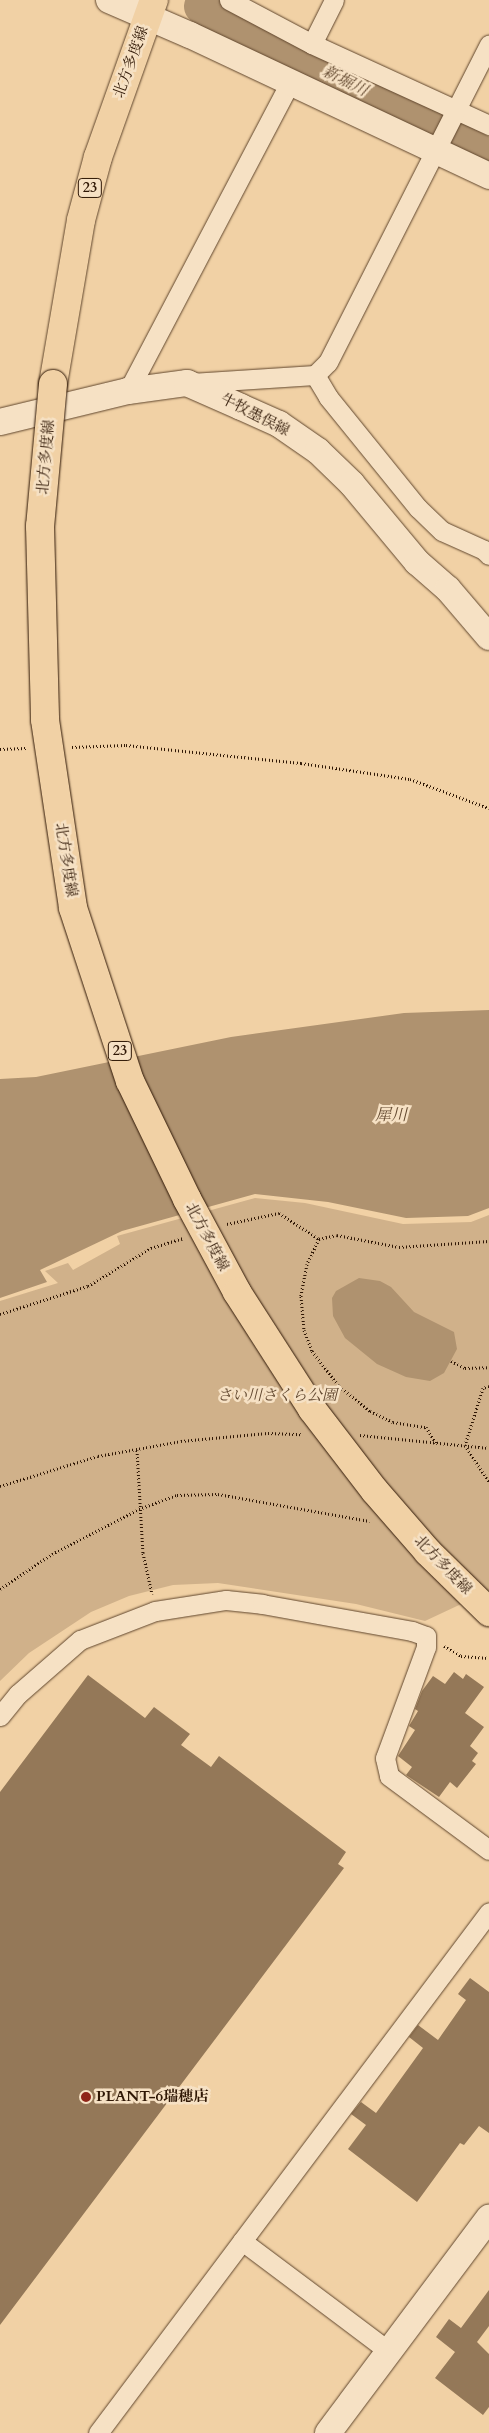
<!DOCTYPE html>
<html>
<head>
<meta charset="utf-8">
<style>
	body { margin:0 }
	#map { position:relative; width:489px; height:2433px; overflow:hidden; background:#f1d1a5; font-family:Cardo,"Noto Serif JP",serif }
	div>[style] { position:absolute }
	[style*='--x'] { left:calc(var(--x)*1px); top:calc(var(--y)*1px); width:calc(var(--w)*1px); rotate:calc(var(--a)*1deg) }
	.green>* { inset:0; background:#d0b18a }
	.water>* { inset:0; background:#af926f }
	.river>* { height:35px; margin:-17.5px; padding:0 17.5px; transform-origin:17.5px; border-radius:17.5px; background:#af926f }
	.building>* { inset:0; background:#947858 }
	.path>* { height:3px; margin-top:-1.5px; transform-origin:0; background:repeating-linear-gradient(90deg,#2f1705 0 1px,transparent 0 3.5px) }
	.roads { filter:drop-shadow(0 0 1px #60462d) drop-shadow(0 0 1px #60462d) }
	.street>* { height:19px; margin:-9.5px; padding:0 9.5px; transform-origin:9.5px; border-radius:9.5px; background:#f6e1c4 }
	.secondary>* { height:26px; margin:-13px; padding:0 13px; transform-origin:13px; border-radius:13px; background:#f6e1c4 }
	.primary>* { height:28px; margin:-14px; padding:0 14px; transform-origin:14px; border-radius:14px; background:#f1d1a5 }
	.bridges { filter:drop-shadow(0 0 1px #2f1705) drop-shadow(0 0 1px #2f1705) }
	.primary-bridge>* { height:28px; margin:-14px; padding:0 14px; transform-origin:14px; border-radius:14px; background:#f1d1a5 }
	.dots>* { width:14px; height:14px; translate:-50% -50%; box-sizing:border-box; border:2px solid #f6e1c4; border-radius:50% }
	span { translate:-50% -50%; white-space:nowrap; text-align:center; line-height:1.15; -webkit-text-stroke:5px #f6e1c4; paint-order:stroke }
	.shield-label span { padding:1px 4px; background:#f6e1c4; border:1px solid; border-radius:4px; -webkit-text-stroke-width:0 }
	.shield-label { font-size:14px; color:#2f1705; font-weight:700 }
	.street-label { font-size:15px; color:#2f1705 }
	.park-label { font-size:15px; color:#5f452d; font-style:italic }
	.poi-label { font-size:15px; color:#2f1705; font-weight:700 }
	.left { translate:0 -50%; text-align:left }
	.water-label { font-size:16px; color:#62482f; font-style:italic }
</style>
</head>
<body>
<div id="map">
	<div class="green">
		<div style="clip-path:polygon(255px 1198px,305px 1203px,403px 1224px,471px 1222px,489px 1215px,489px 1591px,425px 1621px,356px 1604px,218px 1583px,173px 1585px,129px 1596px,91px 1612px,29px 1653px,0 1681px,0 1301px,58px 1283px,45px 1271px,68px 1263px,73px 1270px,120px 1244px,117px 1236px)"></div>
	</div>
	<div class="water">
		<div style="clip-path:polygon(489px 1010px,489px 1208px,468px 1216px,406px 1218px,328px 1202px,255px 1194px,122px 1231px,40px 1270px,47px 1282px,0 1298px,0 1079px,36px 1077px,231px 1037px,404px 1013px)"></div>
		<div style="clip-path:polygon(359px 1278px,380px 1281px,391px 1287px,414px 1312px,454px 1332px,457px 1349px,444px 1373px,430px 1381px,406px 1377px,377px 1364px,345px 1338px,333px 1316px,332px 1298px,336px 1291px)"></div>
	</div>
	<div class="river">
		<div style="--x:201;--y:6;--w:325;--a:27.5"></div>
	</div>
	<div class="building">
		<div style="clip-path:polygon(454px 1672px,463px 1679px,466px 1674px,484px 1687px,465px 1713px,484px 1727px,470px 1746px,478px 1753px,472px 1761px,476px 1764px,457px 1788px,450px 1782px,439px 1797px,406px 1775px,412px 1767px,398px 1756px,415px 1730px,409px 1726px,418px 1711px,415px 1709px,422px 1691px,433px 1676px,445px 1684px)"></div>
		<div style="clip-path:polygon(88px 1675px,145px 1718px,154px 1707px,190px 1734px,181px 1745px,211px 1767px,219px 1756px,346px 1852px,338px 1864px,344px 1868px,0 2325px,0 1792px)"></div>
		<div style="clip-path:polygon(470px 1978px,489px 1992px,489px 2133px,479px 2126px,464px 2145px,460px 2143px,417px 2202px,348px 2149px,366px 2125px,351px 2114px,361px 2102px,376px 2113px,423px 2048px,409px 2037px,418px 2025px,438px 2040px,466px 2000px,458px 1994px)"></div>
		<div style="clip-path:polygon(489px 2290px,489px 2326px,477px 2342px,489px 2354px,489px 2407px,483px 2415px,435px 2378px,455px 2352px,436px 2337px,449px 2319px,461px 2328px)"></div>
	</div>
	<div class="path">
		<div style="--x:72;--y:747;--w:54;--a:-2.1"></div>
		<div style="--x:126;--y:745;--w:176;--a:5.9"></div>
		<div style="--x:301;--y:763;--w:110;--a:8.4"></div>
		<div style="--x:410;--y:779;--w:84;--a:20.2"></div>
		<div style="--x:0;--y:749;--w:26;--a:-2"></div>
		<div style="--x:227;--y:1224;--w:53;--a:-11.9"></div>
		<div style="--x:279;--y:1213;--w:48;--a:33"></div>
		<div style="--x:319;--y:1239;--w:18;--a:-13"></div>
		<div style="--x:337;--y:1235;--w:63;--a:11"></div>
		<div style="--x:399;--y:1247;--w:90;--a:-3.8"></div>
		<div style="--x:319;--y:1239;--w:28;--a:116"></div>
		<div style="--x:307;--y:1264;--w:33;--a:101"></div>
		<div style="--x:301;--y:1296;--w:34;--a:85"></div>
		<div style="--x:304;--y:1330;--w:22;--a:69"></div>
		<div style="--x:312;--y:1351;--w:44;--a:52.4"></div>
		<div style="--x:339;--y:1386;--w:40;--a:39"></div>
		<div style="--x:370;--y:1411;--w:25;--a:26"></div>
		<div style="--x:393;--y:1422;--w:33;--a:9"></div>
		<div style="--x:426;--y:1427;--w:19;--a:58"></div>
		<div style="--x:0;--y:1314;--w:92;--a:-17.7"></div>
		<div style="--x:88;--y:1286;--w:74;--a:-31.1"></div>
		<div style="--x:151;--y:1248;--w:34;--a:-17"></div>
		<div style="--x:451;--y:1361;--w:16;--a:27"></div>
		<div style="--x:465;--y:1368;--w:24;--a:-2"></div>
		<div style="--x:489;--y:1386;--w:6;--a:162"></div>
		<div style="--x:483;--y:1388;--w:60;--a:107.5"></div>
		<div style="--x:465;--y:1445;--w:44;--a:57"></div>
		<div style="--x:360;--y:1435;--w:130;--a:5.8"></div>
		<div style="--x:137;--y:1450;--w:103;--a:86.7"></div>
		<div style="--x:143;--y:1553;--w:42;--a:77.6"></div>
		<div style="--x:0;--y:1486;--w:102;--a:-17"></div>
		<div style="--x:98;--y:1456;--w:84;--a:-10.2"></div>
		<div style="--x:181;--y:1441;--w:87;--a:-5.3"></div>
		<div style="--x:268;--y:1433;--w:34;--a:2"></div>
		<div style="--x:0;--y:1589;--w:63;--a:-33.9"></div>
		<div style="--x:52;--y:1554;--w:98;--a:-27.3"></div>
		<div style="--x:139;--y:1509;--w:40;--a:-20.2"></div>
		<div style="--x:177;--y:1495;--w:41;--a:-1.4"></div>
		<div style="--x:218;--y:1494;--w:154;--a:10.1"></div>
		<div style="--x:444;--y:1646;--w:20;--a:30"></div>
		<div style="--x:461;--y:1656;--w:28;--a:4"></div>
	</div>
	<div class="roads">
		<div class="street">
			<div style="--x:229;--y:0;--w:94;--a:27.9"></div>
			<div style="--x:312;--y:44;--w:195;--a:24.6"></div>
			<div style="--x:312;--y:44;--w:49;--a:-63.4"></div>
			<div style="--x:315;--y:375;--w:26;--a:59"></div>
			<div style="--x:328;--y:397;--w:143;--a:51"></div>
			<div style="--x:418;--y:508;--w:33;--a:44"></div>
			<div style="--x:442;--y:531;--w:46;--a:24.3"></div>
			<div style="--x:484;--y:550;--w:7;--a:45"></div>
			<div style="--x:191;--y:383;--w:124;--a:-3.7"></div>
			<div style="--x:315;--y:375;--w:18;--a:-45"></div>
			<div style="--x:328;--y:362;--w:356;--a:-63.1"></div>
			<div style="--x:128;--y:391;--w:347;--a:-62.3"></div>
			<div style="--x:0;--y:1716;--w:28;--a:-51"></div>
			<div style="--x:18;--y:1694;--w:82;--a:-41.1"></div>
			<div style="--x:80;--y:1640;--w:80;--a:-21.1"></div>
			<div style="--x:155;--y:1611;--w:72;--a:-8.8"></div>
			<div style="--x:226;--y:1600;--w:36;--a:6"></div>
			<div style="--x:262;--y:1604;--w:152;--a:10.2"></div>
			<div style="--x:412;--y:1631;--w:15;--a:20"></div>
			<div style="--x:426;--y:1636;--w:11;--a:90"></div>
			<div style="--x:426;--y:1647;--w:118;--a:110.3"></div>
			<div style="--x:385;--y:1758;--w:18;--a:77"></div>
			<div style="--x:389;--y:1776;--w:124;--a:36.5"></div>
			<div style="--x:242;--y:2241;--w:185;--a:36.9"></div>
			<div style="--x:98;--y:2433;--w:651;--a:-53.11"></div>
		</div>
		<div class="secondary">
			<div style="--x:109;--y:0;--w:88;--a:23.4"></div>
			<div style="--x:190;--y:35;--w:331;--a:25.2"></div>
			<div style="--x:0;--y:422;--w:132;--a:-13.6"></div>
			<div style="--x:128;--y:391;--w:60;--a:-7.7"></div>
			<div style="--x:187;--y:383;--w:59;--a:24"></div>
			<div style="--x:241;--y:407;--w:42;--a:24.1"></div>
			<div style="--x:279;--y:424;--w:47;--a:34.7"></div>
			<div style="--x:318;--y:451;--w:47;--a:44.1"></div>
			<div style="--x:352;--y:484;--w:102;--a:50.2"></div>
			<div style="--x:417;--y:562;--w:41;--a:41.1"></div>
			<div style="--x:448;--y:589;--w:63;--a:49.5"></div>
			<div style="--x:328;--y:2433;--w:269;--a:-53.2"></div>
		</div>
		<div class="primary">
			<div style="--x:53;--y:384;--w:166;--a:-80.3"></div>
			<div style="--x:81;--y:220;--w:65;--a:-74.9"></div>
			<div style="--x:98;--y:157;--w:167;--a:-70.4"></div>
		</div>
	</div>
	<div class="bridges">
		<div class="primary-bridge">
			<div style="--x:53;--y:384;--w:143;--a:95.2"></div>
			<div style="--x:40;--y:526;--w:194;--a:88.5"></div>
			<div style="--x:45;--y:720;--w:190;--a:81.5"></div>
			<div style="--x:73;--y:908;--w:182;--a:71.8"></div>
			<div style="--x:130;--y:1081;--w:131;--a:64.2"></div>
			<div style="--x:187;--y:1199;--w:106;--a:61.7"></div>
			<div style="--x:237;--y:1292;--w:139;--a:57.3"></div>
			<div style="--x:312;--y:1409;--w:103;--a:52.5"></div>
			<div style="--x:375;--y:1491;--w:81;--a:49"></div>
			<div style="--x:428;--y:1552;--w:86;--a:44.5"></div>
		</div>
	</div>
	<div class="dots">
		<div style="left:86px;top:2097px;background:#8f2418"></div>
	</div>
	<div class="shield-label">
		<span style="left:90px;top:188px">23</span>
		<span style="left:120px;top:1051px">23</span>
	</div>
	<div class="street-label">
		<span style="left:131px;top:62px;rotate:-70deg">北方多度線</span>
		<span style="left:255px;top:415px;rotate:27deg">牛牧墨俣線</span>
		<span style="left:46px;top:457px;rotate:-85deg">北方多度線</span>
		<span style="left:66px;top:860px;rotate:81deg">北方多度線</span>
		<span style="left:207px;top:1237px;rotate:62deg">北方多度線</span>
		<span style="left:443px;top:1565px;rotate:46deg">北方多度線</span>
	</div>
	<div class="park-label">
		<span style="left:277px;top:1396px">さい川さくら公園</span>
	</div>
	<div class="poi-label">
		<span class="left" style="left:96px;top:2097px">PLANT-6瑞穂店</span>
	</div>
	<div class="water-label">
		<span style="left:345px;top:81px;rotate:27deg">新堀川</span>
		<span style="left:391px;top:1115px">犀川</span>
	</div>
</div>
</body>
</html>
